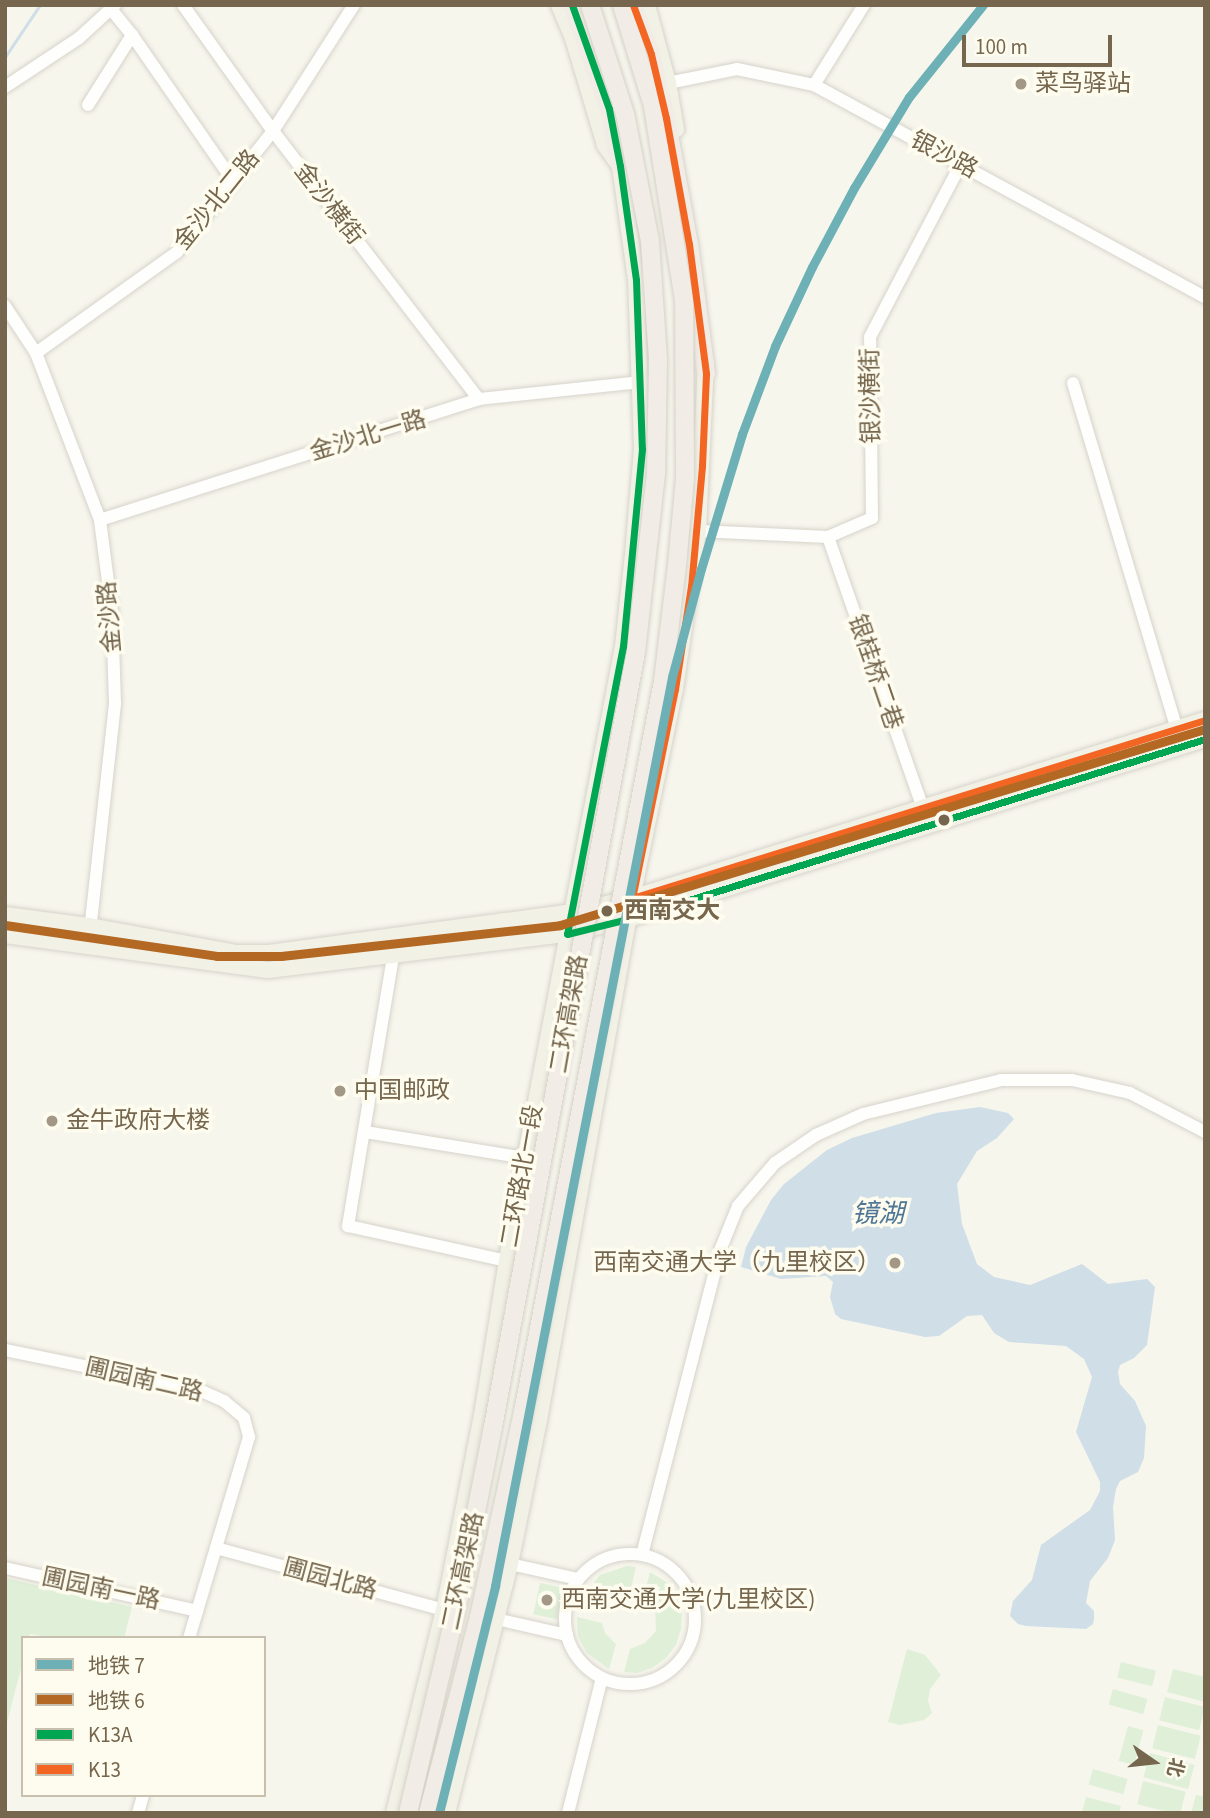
<!DOCTYPE html>
<html>
<head>
<meta charset="utf-8">
<style>
	body { margin:0 }
	#map { position:relative; width:1210px; height:1818px; overflow:hidden; background:#f7f6ed; font-family:"Source Sans 3","Noto Sans SC",sans-serif }
	div>[style] { position:absolute }
	[style*='--x'] { left:calc(var(--x)*1px); top:calc(var(--y)*1px); width:calc(var(--w)*1px); rotate:calc(var(--a)*1deg) }
	.green>* { inset:0; background:#dfefd8; transform-origin:0 0 }
	.water>* { inset:0; background:#cfdee7 }
	.stream>* { height:2.5px; margin:-1.25px; padding:0 1.25px; transform-origin:1.25px; border-radius:1.25px; background:#cfdee7 }
	.roads { filter:drop-shadow(0 0 2px #d6d3cb) drop-shadow(0 0 2px #d6d3cb) }
	.minor>* { height:12px; margin:-6px; padding:0 6px; transform-origin:6px; border-radius:6px; background:#fefefc }
	.minor>.ring { margin:-6px; padding:0; box-sizing:content-box; background:none; border:12px solid #fefefc; border-radius:50% }
	.major>* { height:16px; margin:-8px; padding:0 8px; transform-origin:8px; border-radius:8px; background:#f2f1e6 }
	.highway>* { height:18px; margin:-9px; padding:0 9px; transform-origin:9px; border-radius:9px; background:#f1ece5 }
	.bridges { filter:drop-shadow(0 0 2px #d5d1c7) drop-shadow(0 0 2px #d5d1c7) }
	.highway-bridge>* { height:18px; margin:-9px; padding:0 9px; transform-origin:9px; border-radius:9px; background:#f1ece5 }
	.bus-1>* { height:7px; margin:-3.5px; padding:0 3.5px; transform-origin:3.5px; border-radius:3.5px; background:#00a651 }
	.bus-2>* { height:7px; margin:-3.5px; padding:0 3.5px; transform-origin:3.5px; border-radius:3.5px; background:#f26522 }
	.metro-1>* { height:9px; margin:-4.5px; padding:0 4.5px; transform-origin:4.5px; border-radius:4.5px; background:#6db1b6 }
	.metro-2>* { height:9px; margin:-4.5px; padding:0 4.5px; transform-origin:4.5px; border-radius:4.5px; background:#b36924 }
	.dots>* { width:19px; height:19px; translate:-50% -50%; box-sizing:border-box; border:4px solid #fefcef; border-radius:50% }
	span { translate:-50% -50%; white-space:nowrap; text-align:center; line-height:1.15; -webkit-text-stroke:7px #fefcef; paint-order:stroke }
	.poi-label { font-size:24px; color:#75664d }
	.left { translate:0 -50%; text-align:left }
	.right { translate:-100% -50%; text-align:right }
	.street-label { font-size:24px; color:#75664d }
	.stop-label { font-size:24px; color:#75664d; font-weight:700 }
	.water-label { font-size:26px; color:#4f7695; font-style:italic }
	.frame { position:absolute; inset:0; border:7px solid #75664d; pointer-events:none }
	.legend { position:absolute; left:21px; top:1636px; width:245px; height:161px; box-sizing:border-box; background:#fefcef; border:2px solid #c7c0ae; margin:0; padding:9px 12px; list-style:none; font-size:21px; color:#75664d }
	.legend li { display:flex; align-items:center; gap:14px; height:35px }
	.legend b { width:35px; border:2px solid #c7c0ae }
	.north { position:absolute; left:1119px; top:1727px; width:70px; height:70px; -webkit-text-stroke:5px #fefcef; paint-order:stroke; rotate:104deg; font-size:19px; font-weight:700; line-height:28px; text-align:center; color:#75664d }
	.north::after { content:''; display:block; margin:auto; width:24px; height:32px; background:#75664d; clip-path:polygon(50% 0,100% 100%,50% 72%,0 100%) }
	.scale { position:absolute; left:962px; top:35px; width:150px; height:32px; box-sizing:border-box; border:4px solid #75664d; border-top:0; padding-left:9px; font-size:21px; line-height:24px; white-space:nowrap; color:#75664d; -webkit-text-stroke:5px #fefcef; paint-order:stroke }
</style>
</head>
<body>
<div id="map">
	<div class="green">
		<div style="clip-path:polygon(627px 1566px,636px 1567px,630px 1592px,615px 1596px,607px 1603px,582px 1597px,600px 1575px)"></div>
		<div style="clip-path:polygon(650px 1572px,668px 1583px,677px 1597px,682px 1613px,681px 1629px,676px 1645px,666px 1658px,652px 1668px,637px 1673px,624px 1672px,630px 1649px,645px 1643px,656px 1631px,655px 1608px,644px 1595px)"></div>
		<div style="clip-path:polygon(5px 1578px,132px 1607px,124px 1638px,54px 1638px,30px 1634px,29px 1638px,23px 1638px,23px 1661px,5px 1730px)"></div>
		<div style="left:540px;top:1583px;width:24px;height:32px;rotate:12deg"></div>
		<div style="clip-path:polygon(577px 1617px,602px 1623px,605px 1633px,616px 1644px,609px 1669px,587px 1653px,578px 1636px)"></div>
		<div style="clip-path:polygon(907px 1649px,925px 1655px,941px 1675px,930px 1689px,928px 1701px,932px 1713px,924px 1720px,900px 1725px,888px 1722px)"></div>
		<div style="left:1121px;top:1662px;width:36px;height:16px;rotate:14deg"></div>
		<div style="clip-path:polygon(1173px 1669px,1205px 1677px,1205px 1702px,1167px 1692px)"></div>
		<div style="left:1113px;top:1689px;width:36px;height:16px;rotate:16deg"></div>
		<div style="left:1165px;top:1697px;width:41px;height:24px;rotate:14deg"></div>
		<div style="left:1158px;top:1725px;width:44px;height:24px;rotate:14deg"></div>
		<div style="left:1128px;top:1726px;width:16px;height:36px;rotate:15deg"></div>
		<div style="left:1150px;top:1753px;width:46px;height:25px;rotate:15deg"></div>
		<div style="left:1093px;top:1769px;width:36px;height:16px;rotate:16deg"></div>
		<div style="left:1143px;top:1781px;width:44px;height:24px;rotate:14deg"></div>
		<div style="clip-path:polygon(1196px 1795px,1205px 1797px,1205px 1813px,1191px 1813px)"></div>
		<div style="clip-path:polygon(1086px 1797px,1121px 1806px,1119px 1813px,1082px 1812px)"></div>
	</div>
	<div class="water">
		<div style="clip-path:polygon(980px 1107px,1008px 1113px,1014px 1119px,997px 1138px,977px 1151px,957px 1184px,962px 1224px,977px 1264px,994px 1277px,1030px 1285px,1082px 1264px,1108px 1284px,1147px 1279px,1155px 1287px,1147px 1345px,1134px 1358px,1120px 1365px,1118px 1372px,1120px 1384px,1135px 1401px,1146px 1426px,1144px 1458px,1138px 1472px,1120px 1481px,1116px 1489px,1113px 1507px,1115px 1540px,1108px 1558px,1090px 1581px,1086px 1603px,1094px 1611px,1094px 1619px,1093px 1624px,1086px 1629px,1026px 1626px,1018px 1624px,1010px 1616px,1013px 1601px,1032px 1580px,1041px 1545px,1090px 1510px,1100px 1491px,1100px 1482px,1076px 1432px,1092px 1377px,1084px 1359px,1066px 1346px,1009px 1342px,994px 1333px,982px 1315px,967px 1316px,939px 1336px,925px 1337px,841px 1319px,835px 1314px,830px 1297px,833px 1282px,826px 1276px,781px 1279px,741px 1267px,746px 1247px,771px 1200px,784px 1184px,827px 1150px,852px 1138px,936px 1113px)"></div>
	</div>
	<div class="stream">
		<div style="--x:5;--y:57;--w:63;--a:-56.1"></div>
	</div>
	<div class="roads">
		<div class="minor">
			<div style="--x:183;--y:5;--w:155;--a:54.5"></div>
			<div style="--x:273;--y:131;--w:338;--a:52.5"></div>
			<div style="--x:132;--y:35;--w:178;--a:55.3"></div>
			<div style="--x:668;--y:83;--w:70;--a:-11.5"></div>
			<div style="--x:737;--y:69;--w:79;--a:11.7"></div>
			<div style="--x:814;--y:85;--w:445;--a:28.5"></div>
			<div style="--x:814;--y:85;--w:94;--a:-58"></div>
			<div style="--x:5;--y:87;--w:89;--a:-33.5"></div>
			<div style="--x:79;--y:38;--w:49;--a:-42.5"></div>
			<div style="--x:88;--y:105;--w:83;--a:-57.8"></div>
			<div style="--x:132;--y:35;--w:33;--a:-129"></div>
			<div style="--x:5;--y:306;--w:56;--a:56.6"></div>
			<div style="--x:36;--y:353;--w:179;--a:69"></div>
			<div style="--x:100;--y:520;--w:94;--a:82.6"></div>
			<div style="--x:112;--y:613;--w:91;--a:88.1"></div>
			<div style="--x:115;--y:704;--w:244;--a:96.3"></div>
			<div style="--x:36;--y:353;--w:173;--a:-35.6"></div>
			<div style="--x:177;--y:252;--w:154;--a:-51.6"></div>
			<div style="--x:273;--y:131;--w:150;--a:-57.3"></div>
			<div style="--x:1073;--y:383;--w:361;--a:73.3"></div>
			<div style="--x:100;--y:520;--w:398;--a:-17.7"></div>
			<div style="--x:479;--y:399;--w:164;--a:-6"></div>
			<div style="--x:698;--y:531;--w:130;--a:2.6"></div>
			<div style="--x:828;--y:537;--w:48;--a:-23.4"></div>
			<div style="--x:872;--y:518;--w:181;--a:-90.6"></div>
			<div style="--x:870;--y:337;--w:195;--a:-62.3"></div>
			<div style="--x:828;--y:537;--w:285;--a:70.7"></div>
			<div style="--x:393;--y:957;--w:273;--a:99.5"></div>
			<div style="--x:348;--y:1226;--w:163;--a:12.4"></div>
			<div style="--x:365;--y:1132;--w:162;--a:9.2"></div>
			<div style="--x:5;--y:1350;--w:196;--a:11.5"></div>
			<div style="--x:197;--y:1389;--w:30;--a:24"></div>
			<div style="--x:224;--y:1401;--w:26;--a:40"></div>
			<div style="--x:244;--y:1418;--w:20;--a:75"></div>
			<div style="--x:249;--y:1437;--w:210;--a:106.6"></div>
			<div style="--x:216;--y:1548;--w:236;--a:15.2"></div>
			<div class="ring" style="left:565px;top:1554px;width:118px;height:118px"></div>
			<div style="--x:642;--y:1555;--w:317;--a:-75.6"></div>
			<div style="--x:721;--y:1248;--w:45;--a:-68"></div>
			<div style="--x:738;--y:1206;--w:57;--a:-49.3"></div>
			<div style="--x:775;--y:1163;--w:50;--a:-34.3"></div>
			<div style="--x:816;--y:1135;--w:51;--a:-24.1"></div>
			<div style="--x:863;--y:1114;--w:142;--a:-13.8"></div>
			<div style="--x:1001;--y:1080;--w:71;--a:0"></div>
			<div style="--x:1072;--y:1080;--w:59;--a:12.6"></div>
			<div style="--x:1130;--y:1093;--w:85;--a:27.5"></div>
			<div style="--x:510;--y:1564;--w:70;--a:12.4"></div>
			<div style="--x:5;--y:1568;--w:197;--a:12.6"></div>
			<div style="--x:496;--y:1619;--w:73;--a:12.7"></div>
			<div style="--x:138;--y:1813;--w:19;--a:-74"></div>
			<div style="--x:568;--y:1813;--w:139;--a:-75.9"></div>
		</div>
		<div class="major">
			<div style="--x:647;--y:5;--w:81;--a:74.9"></div>
			<div style="--x:668;--y:83;--w:47;--a:80.1"></div>
			<div style="--x:5;--y:915;--w:86;--a:7.4"></div>
			<div style="--x:90;--y:926;--w:148;--a:10.5"></div>
			<div style="--x:236;--y:953;--w:33;--a:0"></div>
			<div style="--x:269;--y:953;--w:305;--a:-7.7"></div>
			<div style="--x:571;--y:912;--w:63;--a:-12.9"></div>
			<div style="--x:632;--y:898;--w:600;--a:-17.26"></div>
			<div style="--x:5;--y:935;--w:265;--a:7.6"></div>
			<div style="--x:268;--y:970;--w:301;--a:-6.9"></div>
			<div style="--x:567;--y:934;--w:63;--a:-13.8"></div>
			<div style="--x:628;--y:919;--w:604;--a:-17.33"></div>
			<div style="--x:394;--y:1813;--w:209;--a:-76.2"></div>
			<div style="--x:444;--y:1610;--w:205;--a:-79"></div>
			<div style="--x:483;--y:1409;--w:206;--a:-80.8"></div>
			<div style="--x:516;--y:1206;--w:570;--a:-79.18"></div>
			<div style="--x:623;--y:646;--w:93;--a:-83.8"></div>
			<div style="--x:633;--y:554;--w:105;--a:-85.1"></div>
			<div style="--x:642;--y:449;--w:169;--a:-92"></div>
			<div style="--x:636;--y:280;--w:115;--a:-98"></div>
			<div style="--x:620;--y:166;--w:26;--a:-126"></div>
			<div style="--x:605;--y:145;--w:112;--a:-106.7"></div>
			<div style="--x:573;--y:38;--w:36;--a:-113"></div>
			<div style="--x:447;--y:1813;--w:257;--a:-75.8"></div>
			<div style="--x:510;--y:1564;--w:147;--a:-78.6"></div>
			<div style="--x:539;--y:1420;--w:530;--a:-79.9"></div>
			<div style="--x:632;--y:898;--w:213;--a:-78.4"></div>
			<div style="--x:675;--y:689;--w:160;--a:-81.7"></div>
			<div style="--x:698;--y:531;--w:169;--a:-87.3"></div>
		</div>
		<div class="highway">
			<div style="--x:572;--y:5;--w:110;--a:70.4"></div>
			<div style="--x:609;--y:109;--w:58;--a:79.1"></div>
			<div style="--x:633;--y:5;--w:52;--a:69.8"></div>
			<div style="--x:651;--y:54;--w:66;--a:76.8"></div>
			<div style="--x:666;--y:118;--w:128;--a:79.7"></div>
			<div style="--x:689;--y:244;--w:131;--a:82.5"></div>
		</div>
	</div>
	<div class="bridges">
		<div class="highway-bridge">
			<div style="--x:408;--y:1813;--w:222;--a:-76.7"></div>
			<div style="--x:459;--y:1597;--w:173;--a:-78.7"></div>
			<div style="--x:493;--y:1427;--w:788;--a:-79.55"></div>
			<div style="--x:636;--y:652;--w:178;--a:-83.6"></div>
			<div style="--x:656;--y:475;--w:116;--a:-89"></div>
			<div style="--x:658;--y:359;--w:118;--a:-93.9"></div>
			<div style="--x:650;--y:241;--w:129;--a:-101.1"></div>
			<div style="--x:625;--y:114;--w:114;--a:-107.8"></div>
			<div style="--x:428;--y:1813;--w:203;--a:-75.4"></div>
			<div style="--x:479;--y:1617;--w:215;--a:-77.9"></div>
			<div style="--x:524;--y:1407;--w:739;--a:-79.16"></div>
			<div style="--x:663;--y:681;--w:116;--a:-83.1"></div>
			<div style="--x:677;--y:566;--w:88;--a:-84.8"></div>
			<div style="--x:685;--y:478;--w:178;--a:-90.3"></div>
			<div style="--x:684;--y:300;--w:196;--a:-99.1"></div>
			<div style="--x:653;--y:106;--w:106;--a:-107.1"></div>
		</div>
	</div>
	<div class="bus-1">
		<div style="--x:572;--y:5;--w:110;--a:70.4"></div>
		<div style="--x:609;--y:109;--w:58;--a:79.1"></div>
		<div style="--x:620;--y:166;--w:115;--a:82"></div>
		<div style="--x:636;--y:280;--w:169;--a:88"></div>
		<div style="--x:642;--y:449;--w:198;--a:95.5"></div>
		<div style="--x:623;--y:646;--w:293;--a:101"></div>
		<div style="--x:567;--y:934;--w:63;--a:-13.8"></div>
		<div style="--x:628;--y:919;--w:604;--a:-17.33"></div>
	</div>
	<div class="bus-2">
		<div style="--x:633;--y:5;--w:52;--a:69.8"></div>
		<div style="--x:651;--y:54;--w:66;--a:76.8"></div>
		<div style="--x:666;--y:118;--w:128;--a:79.7"></div>
		<div style="--x:689;--y:244;--w:131;--a:82.5"></div>
		<div style="--x:706;--y:374;--w:92;--a:92.5"></div>
		<div style="--x:702;--y:466;--w:121;--a:95.2"></div>
		<div style="--x:691;--y:586;--w:104;--a:98.8"></div>
		<div style="--x:675;--y:689;--w:213;--a:101.6"></div>
		<div style="--x:632;--y:898;--w:600;--a:-17.26"></div>
	</div>
	<div class="metro-1">
		<div style="--x:439;--y:1813;--w:234;--a:-76.1"></div>
		<div style="--x:495;--y:1586;--w:926;--a:-78.98"></div>
		<div style="--x:672;--y:677;--w:112;--a:-75"></div>
		<div style="--x:701;--y:569;--w:141;--a:-73.1"></div>
		<div style="--x:742;--y:434;--w:94;--a:-69.4"></div>
		<div style="--x:775;--y:346;--w:87;--a:-64.9"></div>
		<div style="--x:812;--y:267;--w:89;--a:-62"></div>
		<div style="--x:854;--y:188;--w:106;--a:-58.9"></div>
		<div style="--x:909;--y:97;--w:118;--a:-51.2"></div>
	</div>
	<div class="metro-2">
		<div style="--x:5;--y:925;--w:214;--a:8.3"></div>
		<div style="--x:217;--y:956;--w:64;--a:0"></div>
		<div style="--x:281;--y:956;--w:281;--a:-6.3"></div>
		<div style="--x:560;--y:925;--w:674;--a:-16.9"></div>
	</div>
	<div class="dots">
		<div style="left:1021px;top:84px;background:#a29885"></div>
		<div style="left:944px;top:820px;background:#75664d"></div>
		<div style="left:607px;top:911px;background:#75664d"></div>
		<div style="left:340px;top:1091px;background:#a29885"></div>
		<div style="left:52px;top:1121px;background:#a29885"></div>
		<div style="left:895px;top:1263px;background:#a29885"></div>
		<div style="left:547px;top:1600px;background:#a29885"></div>
	</div>
	<div class="poi-label">
		<span class="left" style="left:1035px;top:84px">菜鸟驿站</span>
		<span class="left" style="left:354px;top:1091px">中国邮政</span>
		<span class="left" style="left:66px;top:1121px">金牛政府大楼</span>
		<span class="right" style="left:881px;top:1263px">西南交通大学（九里校区）</span>
		<span class="left" style="left:561px;top:1600px">西南交通大学(九里校区)</span>
	</div>
	<div class="street-label">
		<span style="left:944px;top:155px;rotate:28deg">银沙路</span>
		<span style="left:217px;top:200px;rotate:-51deg">金沙北二路</span>
		<span style="left:329px;top:204px;rotate:52deg">金沙横街</span>
		<span style="left:871px;top:396px;rotate:-91deg">银沙横街</span>
		<span style="left:368px;top:436px;rotate:-17deg">金沙北一路</span>
		<span style="left:110px;top:617px;rotate:-95deg">金沙路</span>
		<span style="left:875px;top:672px;rotate:71deg">银桂桥二巷</span>
		<span style="left:569px;top:1014px;rotate:-80deg">二环高架路</span>
		<span style="left:522px;top:1176px;rotate:-80deg">二环路北一段</span>
		<span style="left:144px;top:1380px;rotate:13deg">圃园南二路</span>
		<span style="left:463px;top:1571px;rotate:-78deg">二环高架路</span>
		<span style="left:330px;top:1579px;rotate:15deg">圃园北路</span>
		<span style="left:101px;top:1589px;rotate:12deg">圃园南一路</span>
	</div>
	<div class="stop-label">
		<span class="left" style="left:624px;top:911px">西南交大</span>
	</div>
	<div class="water-label">
		<span style="left:878px;top:1214px">镜湖</span>
	</div>
	<div class="frame"></div>
	<ul class="legend">
	<li><b style="height:9px;background:#6db1b6"></b>地铁 7</li>
	<li><b style="height:9px;background:#b36924"></b>地铁 6</li>
	<li><b style="height:9px;background:#00a651"></b>K13A</li>
	<li><b style="height:9px;background:#f26522"></b>K13</li>
	</ul>
	<div class="north">北</div>
	<div class="scale">100 m</div>
</div>
</body>
</html>
